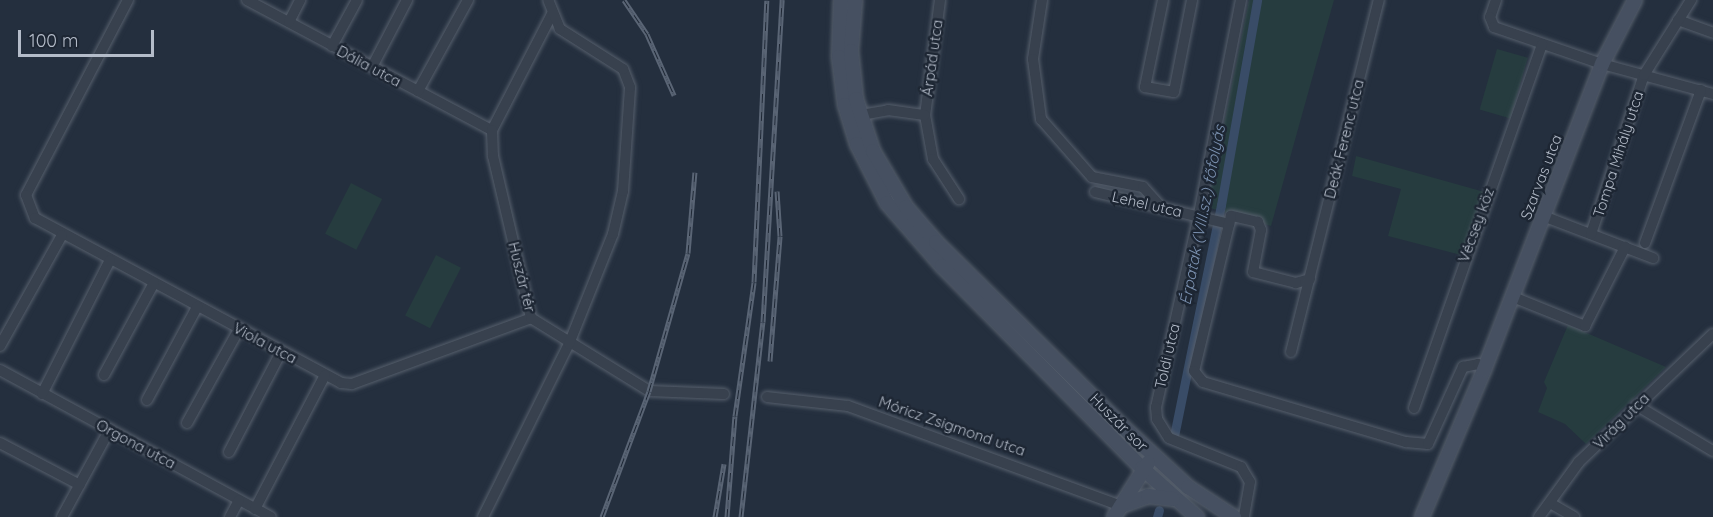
<!DOCTYPE html>
<html>
<head>
<meta charset="utf-8">
<style>
	body { margin:0 }
	#map { position:relative; width:1713px; height:517px; overflow:hidden; background:#242f3e; font-family:Quicksand,sans-serif }
	div>[style] { position:absolute }
	[style*='--x'] { left:calc(var(--x)*1px); top:calc(var(--y)*1px); width:calc(var(--w)*1px); rotate:calc(var(--a)*1deg) }
	.green>* { inset:0; background:#263c3f; transform-origin:0 0 }
	.canal>* { height:9px; margin:-4.5px; padding:0 4.5px; transform-origin:4.5px; border-radius:4.5px; background:#394c67 }
	.roads { filter:drop-shadow(0 0 2px #565f6c) drop-shadow(0 0 2px #565f6c) }
	.street>* { height:10px; margin:-5px; padding:0 5px; transform-origin:5px; border-radius:5px; background:#38414e }
	.secondary>* { height:14px; margin:-7px; padding:0 7px; transform-origin:7px; border-radius:7px; background:#465061 }
	.rail>* { height:5px; margin-top:-2.5px; transform-origin:0; background:repeating-linear-gradient(90deg,#1d2633 0 9px,#5a6575 0 18px); box-sizing:border-box; border-block:2px solid #5a6575 }
	span { translate:-50% -50%; white-space:nowrap; text-align:center; line-height:1.15; -webkit-text-stroke:5px #1d2633; paint-order:stroke }
	.street-label { font-size:15px; color:#b4bcc9 }
	.water-label { font-size:16px; color:#7c92b1; font-style:italic }
	.scale { position:absolute; left:18px; top:30px; width:136px; height:27px; box-sizing:border-box; border:3px solid #b4bcc9; border-top:0; padding-left:8px; font-size:18px; line-height:21px; white-space:nowrap; color:#b4bcc9; -webkit-text-stroke:4px #1d2633; paint-order:stroke }
</style>
</head>
<body>
<div id="map">
	<div class="green">
		<div style="clip-path:polygon(1249px 0,1334px 0,1271px 226px,1207px 207px)"></div>
		<div style="left:1497px;top:49px;width:32px;height:63px;rotate:16deg"></div>
		<div style="clip-path:polygon(1356px 156px,1488px 193px,1461px 255px,1388px 236px,1401px 189px,1352px 176px)"></div>
		<div style="left:351px;top:183px;width:35px;height:57px;rotate:27deg"></div>
		<div style="left:436px;top:255px;width:28px;height:68px;rotate:27deg"></div>
		<div style="clip-path:polygon(1568px 325px,1666px 367px,1586px 444px,1565px 424px,1538px 412px,1547px 388px,1544px 382px)"></div>
	</div>
	<div class="canal">
		<div style="--x:1174;--y:436;--w:236;--a:-78.5"></div>
		<div style="--x:1221;--y:205;--w:208;--a:-80"></div>
		<div style="--x:1157;--y:517;--w:7;--a:-74"></div>
	</div>
	<div class="roads">
		<div class="street">
			<div style="--x:128;--y:0;--w:220;--a:117.6"></div>
			<div style="--x:26;--y:195;--w:25;--a:69"></div>
			<div style="--x:35;--y:218;--w:348;--a:28.3"></div>
			<div style="--x:341;--y:383;--w:11;--a:5"></div>
			<div style="--x:352;--y:384;--w:191;--a:-20.2"></div>
			<div style="--x:247;--y:0;--w:277;--a:28"></div>
			<div style="--x:940;--y:0;--w:116;--a:97.4"></div>
			<div style="--x:925;--y:115;--w:45;--a:79.7"></div>
			<div style="--x:933;--y:159;--w:48;--a:57"></div>
			<div style="--x:1042;--y:0;--w:60;--a:98.7"></div>
			<div style="--x:1033;--y:59;--w:61;--a:82.4"></div>
			<div style="--x:1041;--y:119;--w:77;--a:48.7"></div>
			<div style="--x:1092;--y:177;--w:52;--a:11.1"></div>
			<div style="--x:1143;--y:187;--w:28;--a:48"></div>
			<div style="--x:1163;--y:0;--w:89;--a:101.7"></div>
			<div style="--x:1145;--y:87;--w:29;--a:10"></div>
			<div style="--x:1174;--y:92;--w:94;--a:-78.9"></div>
			<div style="--x:1241;--y:0;--w:219;--a:101.1"></div>
			<div style="--x:1199;--y:215;--w:197;--a:102.6"></div>
			<div style="--x:1156;--y:407;--w:12;--a:85"></div>
			<div style="--x:1157;--y:419;--w:22;--a:58"></div>
			<div style="--x:1169;--y:438;--w:78;--a:21.9"></div>
			<div style="--x:1241;--y:467;--w:17;--a:59"></div>
			<div style="--x:1250;--y:482;--w:36;--a:100"></div>
			<div style="--x:1496;--y:0;--w:18;--a:109"></div>
			<div style="--x:1490;--y:17;--w:11;--a:68"></div>
			<div style="--x:1494;--y:27;--w:114;--a:18.9"></div>
			<div style="--x:1602;--y:64;--w:115;--a:15.1"></div>
			<div style="--x:552;--y:14;--w:131;--a:117.3"></div>
			<div style="--x:492;--y:130;--w:26;--a:88"></div>
			<div style="--x:493;--y:156;--w:166;--a:76.8"></div>
			<div style="--x:531;--y:318;--w:139;--a:31.7"></div>
			<div style="--x:649;--y:391;--w:75;--a:2.3"></div>
			<div style="--x:1678;--y:20;--w:37;--a:20"></div>
			<div style="--x:289;--y:22;--w:25;--a:-63"></div>
			<div style="--x:332;--y:46;--w:52;--a:-61.5"></div>
			<div style="--x:372;--y:67;--w:76;--a:-62.4"></div>
			<div style="--x:418;--y:91;--w:104;--a:-61.2"></div>
			<div style="--x:861;--y:115;--w:27;--a:-10"></div>
			<div style="--x:888;--y:110;--w:37;--a:8"></div>
			<div style="--x:1095;--y:192;--w:138;--a:13.4"></div>
			<div style="--x:1543;--y:216;--w:118;--a:20.9"></div>
			<div style="--x:1591;--y:234;--w:168;--a:-71.6"></div>
			<div style="--x:1644;--y:75;--w:89;--a:-57.9"></div>
			<div style="--x:1645;--y:243;--w:163;--a:-69.9"></div>
			<div style="--x:1310;--y:279;--w:15;--a:164"></div>
			<div style="--x:1296;--y:283;--w:44;--a:-165.7"></div>
			<div style="--x:1253;--y:272;--w:43;--a:-79.2"></div>
			<div style="--x:1261;--y:230;--w:9;--a:-111"></div>
			<div style="--x:1258;--y:222;--w:28;--a:-167"></div>
			<div style="--x:1231;--y:216;--w:159;--a:103.4"></div>
			<div style="--x:1194;--y:371;--w:14;--a:51"></div>
			<div style="--x:1203;--y:382;--w:212;--a:16.5"></div>
			<div style="--x:1406;--y:442;--w:22;--a:5"></div>
			<div style="--x:1428;--y:444;--w:85;--a:-65.6"></div>
			<div style="--x:1463;--y:367;--w:15;--a:-11"></div>
			<div style="--x:1478;--y:364;--w:8;--a:45"></div>
			<div style="--x:1513;--y:297;--w:78;--a:21.9"></div>
			<div style="--x:1585;--y:326;--w:89;--a:-63.1"></div>
			<div style="--x:0;--y:346;--w:127;--a:-60.8"></div>
			<div style="--x:1291;--y:352;--w:363;--a:-76"></div>
			<div style="--x:0;--y:370;--w:308;--a:28.5"></div>
			<div style="--x:104;--y:375;--w:105;--a:-61.5"></div>
			<div style="--x:42;--y:394;--w:150;--a:-63.1"></div>
			<div style="--x:767;--y:397;--w:81;--a:6.3"></div>
			<div style="--x:848;--y:406;--w:291;--a:20.1"></div>
			<div style="--x:147;--y:400;--w:106;--a:-61.7"></div>
			<div style="--x:1636;--y:405;--w:90;--a:30.9"></div>
			<div style="--x:1414;--y:408;--w:386;--a:-70.6"></div>
			<div style="--x:187;--y:423;--w:107;--a:-61"></div>
			<div style="--x:0;--y:443;--w:90;--a:27.7"></div>
			<div style="--x:229;--y:452;--w:113;--a:-62.5"></div>
			<div style="--x:1550;--y:503;--w:28;--a:30"></div>
			<div style="--x:255;--y:509;--w:151;--a:-62.4"></div>
			<div style="--x:62;--y:517;--w:100;--a:-61.4"></div>
			<div style="--x:230;--y:517;--w:19;--a:-62"></div>
			<div style="--x:483;--y:517;--w:193;--a:-63.6"></div>
			<div style="--x:569;--y:344;--w:118;--a:-68.2"></div>
			<div style="--x:613;--y:234;--w:44;--a:-76.9"></div>
			<div style="--x:623;--y:191;--w:104;--a:-86.1"></div>
			<div style="--x:630;--y:87;--w:19;--a:-111"></div>
			<div style="--x:623;--y:69;--w:75;--a:-147.6"></div>
			<div style="--x:560;--y:29;--w:31;--a:-112"></div>
			<div style="--x:1539;--y:517;--w:68;--a:-54"></div>
			<div style="--x:1579;--y:462;--w:185;--a:-43.7"></div>
		</div>
		<div class="secondary">
			<div style="--x:841;--y:0;--w:57;--a:92"></div>
			<div style="--x:839;--y:57;--w:48;--a:82.9"></div>
			<div style="--x:845;--y:105;--w:41;--a:72.9"></div>
			<div style="--x:857;--y:144;--w:66;--a:63"></div>
			<div style="--x:887;--y:203;--w:84;--a:48.9"></div>
			<div style="--x:942;--y:266;--w:284;--a:45.3"></div>
			<div style="--x:1142;--y:468;--w:74;--a:41.7"></div>
			<div style="--x:855;--y:0;--w:51;--a:94.5"></div>
			<div style="--x:851;--y:51;--w:48;--a:84.1"></div>
			<div style="--x:856;--y:99;--w:55;--a:71.9"></div>
			<div style="--x:873;--y:151;--w:65;--a:59.5"></div>
			<div style="--x:906;--y:207;--w:46;--a:49.4"></div>
			<div style="--x:936;--y:242;--w:262;--a:44.7"></div>
			<div style="--x:1122;--y:426;--w:90;--a:42.7"></div>
			<div style="--x:1188;--y:487;--w:55;--a:33.1"></div>
			<div style="--x:1121;--y:506;--w:29;--a:-20"></div>
			<div style="--x:1148;--y:496;--w:25;--a:7"></div>
			<div style="--x:1114;--y:517;--w:64;--a:-57.8"></div>
			<div style="--x:1422;--y:517;--w:160;--a:-67.1"></div>
			<div style="--x:1484;--y:370;--w:328;--a:-68.9"></div>
			<div style="--x:1602;--y:64;--w:72;--a:-62.7"></div>
		</div>
	</div>
	<div class="rail">
		<div style="--x:624;--y:0;--w:41;--a:55.9"></div>
		<div style="--x:647;--y:34;--w:67;--a:66.1"></div>
		<div style="--x:770;--y:361;--w:125;--a:-85.4"></div>
		<div style="--x:780;--y:236;--w:45;--a:-93.8"></div>
		<div style="--x:602;--y:517;--w:134;--a:-69.5"></div>
		<div style="--x:649;--y:391;--w:143;--a:-74.2"></div>
		<div style="--x:688;--y:253;--w:81;--a:-85.1"></div>
		<div style="--x:715;--y:517;--w:54;--a:-80.4"></div>
		<div style="--x:727;--y:517;--w:101;--a:-85.5"></div>
		<div style="--x:735;--y:416;--w:135;--a:-81.9"></div>
		<div style="--x:754;--y:282;--w:282;--a:-87.4"></div>
		<div style="--x:741;--y:517;--w:196;--a:-83.6"></div>
		<div style="--x:763;--y:322;--w:323;--a:-86.6"></div>
	</div>
	<div class="street-label">
		<span style="left:932px;top:58px;rotate:-82deg">Árpád utca</span>
		<span style="left:369px;top:66px;rotate:28deg">Dália utca</span>
		<span style="left:1344px;top:139px;rotate:-76deg">Deák Ferenc utca</span>
		<span style="left:1618px;top:154px;rotate:-72deg">Tompa Mihály utca</span>
		<span style="left:1541px;top:177px;rotate:-69deg">Szarvas utca</span>
		<span style="left:1147px;top:204px;rotate:13deg">Lehel utca</span>
		<span style="left:1476px;top:225px;rotate:-70deg">Vécsey köz</span>
		<span style="left:522px;top:277px;rotate:76deg">Huszár tér</span>
		<span style="left:265px;top:343px;rotate:28deg">Viola utca</span>
		<span style="left:1167px;top:356px;rotate:-77deg">Toldi utca</span>
		<span style="left:1621px;top:421px;rotate:-45deg">Virág utca</span>
		<span style="left:1119px;top:422px;rotate:45deg">Huszár sor</span>
		<span style="left:952px;top:426px;rotate:19deg">Móricz Zsigmond utca</span>
		<span style="left:136px;top:444px;rotate:28deg">Orgona utca</span>
	</div>
	<div class="water-label">
		<span style="left:1202px;top:215px;rotate:-79deg">Érpatak (VIII.sz.) főfolyás</span>
	</div>
	<div class="scale">100 m</div>
</div>
</body>
</html>
